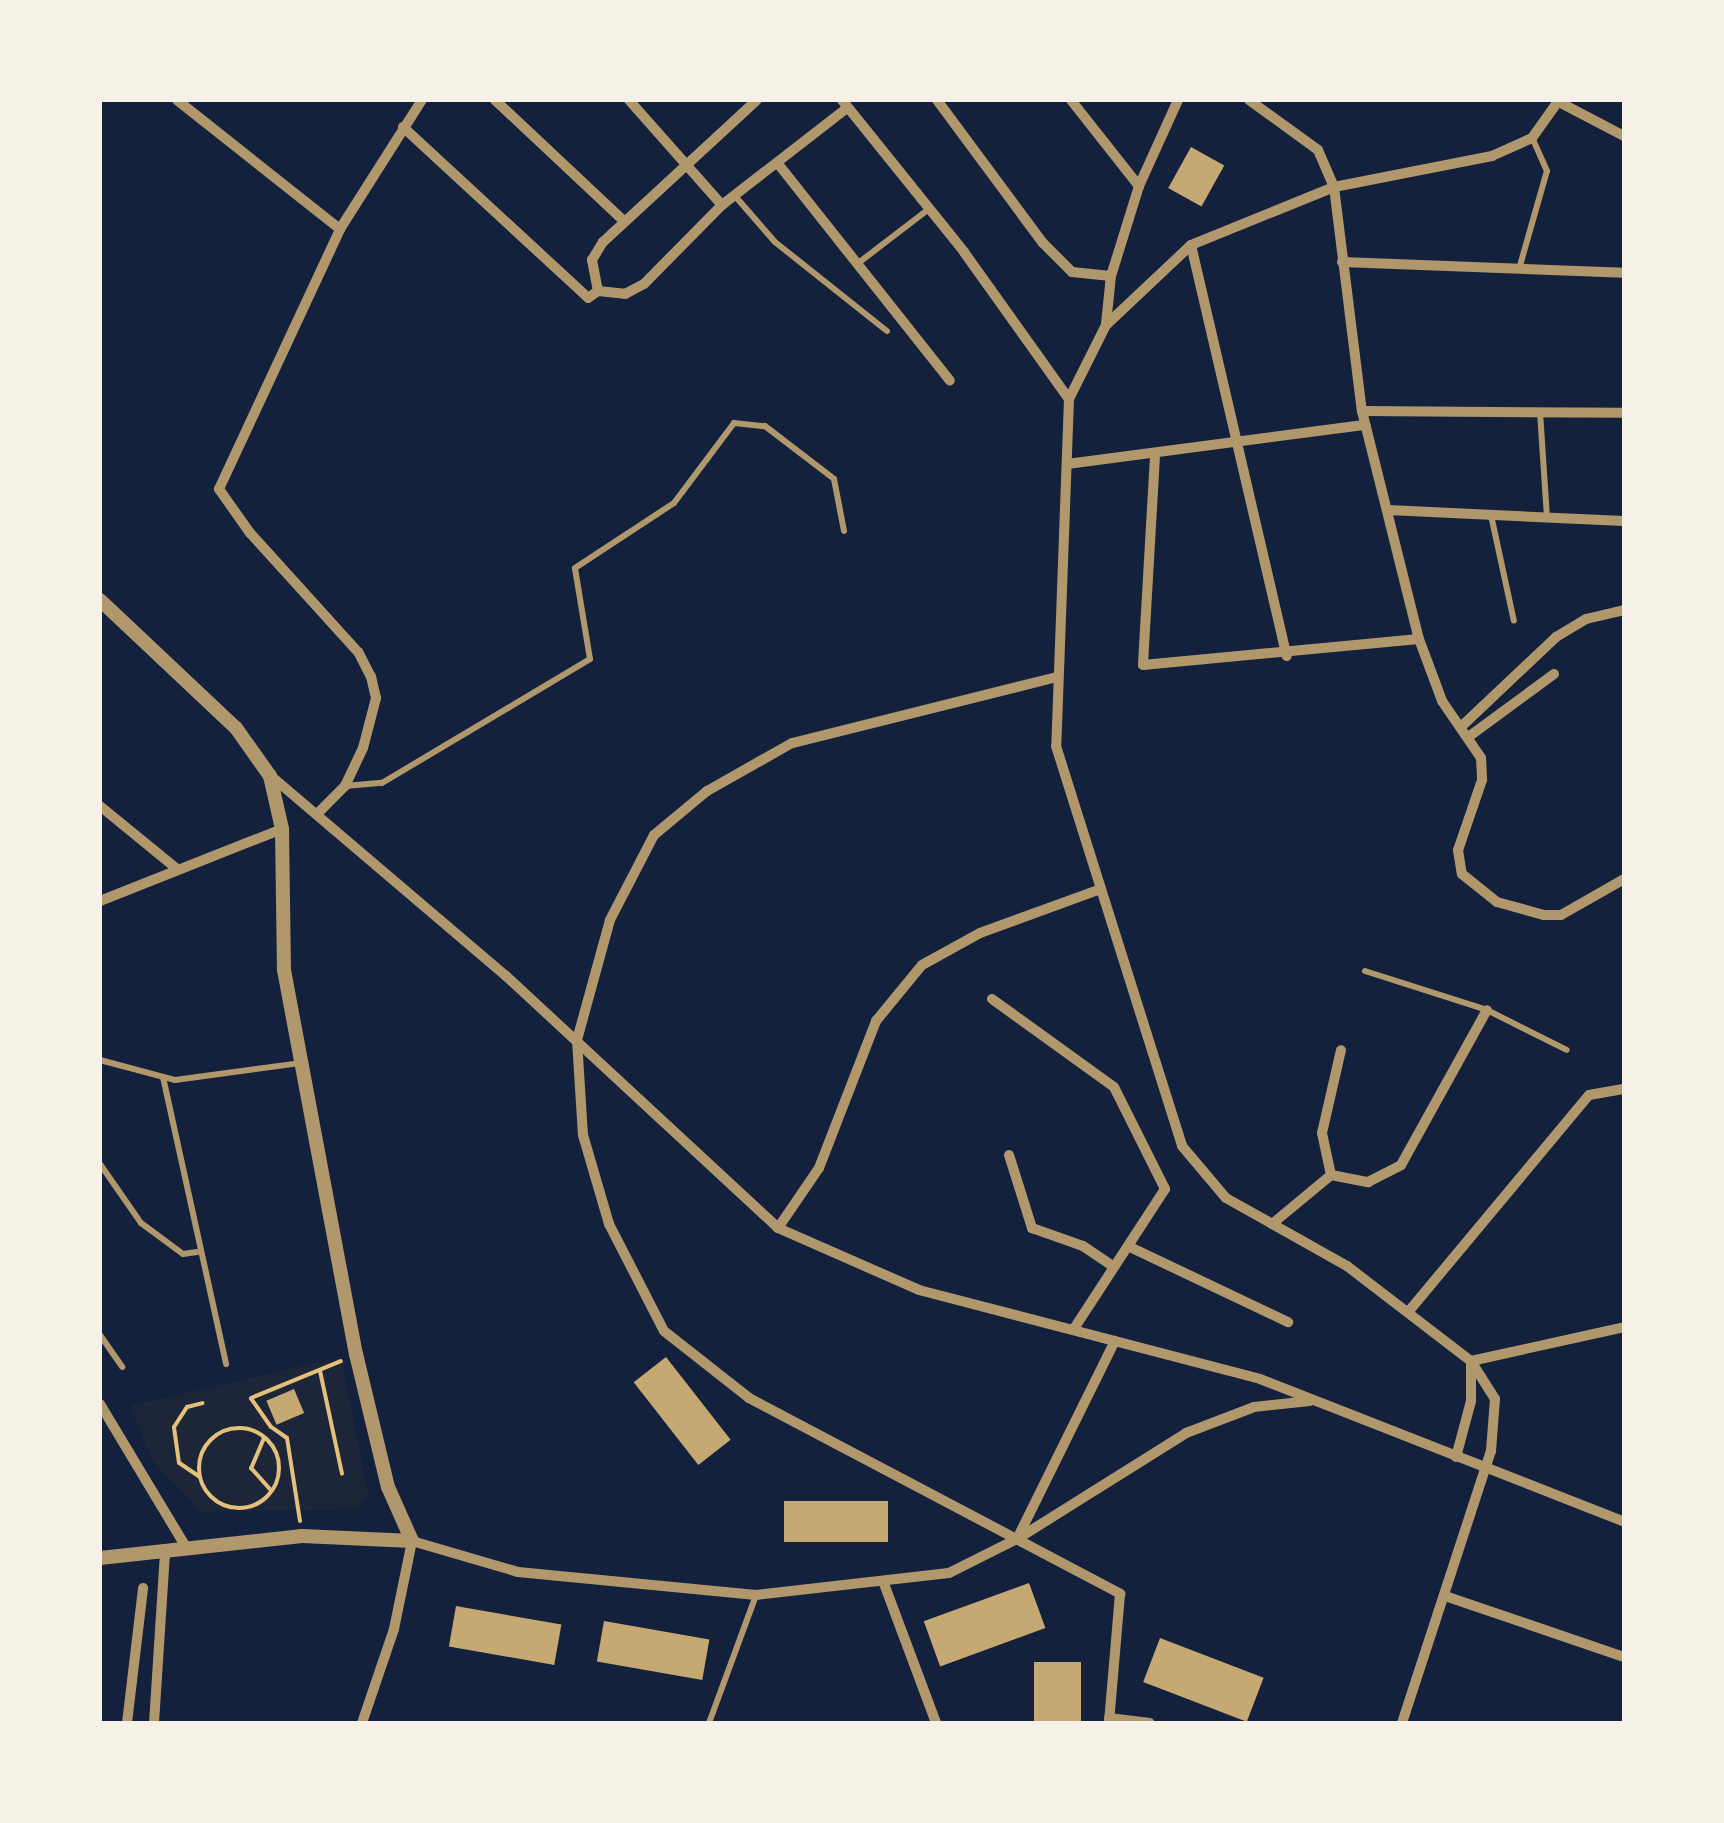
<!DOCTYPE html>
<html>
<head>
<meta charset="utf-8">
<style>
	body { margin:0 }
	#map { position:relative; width:1724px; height:1823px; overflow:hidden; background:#14213d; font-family:Cabin,sans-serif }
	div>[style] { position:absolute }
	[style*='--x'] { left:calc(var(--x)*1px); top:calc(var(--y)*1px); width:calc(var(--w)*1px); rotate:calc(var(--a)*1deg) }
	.green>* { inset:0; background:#1d2539 }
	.building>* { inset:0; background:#c6a872; transform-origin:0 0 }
	.path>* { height:4px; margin:-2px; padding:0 2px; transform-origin:2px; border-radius:2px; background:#e5c07b }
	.path>.ring { margin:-2px; padding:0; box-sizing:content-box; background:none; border:4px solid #e5c07b; border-radius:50% }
	.service>* { height:6px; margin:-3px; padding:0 3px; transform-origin:3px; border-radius:3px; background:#b1986c }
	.minor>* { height:10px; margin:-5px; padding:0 5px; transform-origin:5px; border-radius:5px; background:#b1986c }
	.tertiary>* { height:14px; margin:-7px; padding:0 7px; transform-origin:7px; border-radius:7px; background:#b1986c }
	span { translate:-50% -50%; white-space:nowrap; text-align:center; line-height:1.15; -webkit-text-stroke:9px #f6f1e7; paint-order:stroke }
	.frame { position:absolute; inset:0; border:102px solid #f6f1e7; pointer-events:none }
</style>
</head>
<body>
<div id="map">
	<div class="green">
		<div style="clip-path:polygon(341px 1357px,368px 1495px,358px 1509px,201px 1512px,153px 1461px,130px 1406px)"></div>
	</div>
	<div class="building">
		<div style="left:1191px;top:147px;width:38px;height:47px;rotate:29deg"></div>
		<div style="left:666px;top:1357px;width:105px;height:41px;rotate:52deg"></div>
		<div style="left:294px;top:1389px;width:26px;height:30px;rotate:67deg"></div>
		<div style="left:888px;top:1501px;width:41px;height:104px;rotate:90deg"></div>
		<div style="left:1029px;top:1583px;width:48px;height:112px;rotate:70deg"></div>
		<div style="left:456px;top:1606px;width:107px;height:41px;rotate:10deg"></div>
		<div style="left:604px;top:1621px;width:107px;height:41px;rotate:10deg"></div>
		<div style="left:1160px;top:1638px;width:111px;height:47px;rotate:21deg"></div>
		<div style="left:1034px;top:1662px;width:47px;height:61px"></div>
	</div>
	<div class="path">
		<div style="--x:320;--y:1371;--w:105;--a:77.9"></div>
		<div class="ring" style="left:199px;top:1428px;width:76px;height:76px"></div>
		<div style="--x:264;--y:1438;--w:33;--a:113"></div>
		<div style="--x:251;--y:1468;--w:30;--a:48"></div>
		<div style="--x:200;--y:1477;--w:25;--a:-146"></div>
		<div style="--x:179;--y:1463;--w:36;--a:-98"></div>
		<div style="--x:174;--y:1427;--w:24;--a:-57"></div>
		<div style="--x:187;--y:1407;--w:16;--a:-14"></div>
		<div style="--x:300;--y:1521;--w:84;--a:-98.9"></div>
		<div style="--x:287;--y:1438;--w:19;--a:-145"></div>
		<div style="--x:271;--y:1427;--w:35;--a:-125"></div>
		<div style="--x:251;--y:1398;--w:97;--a:-22.3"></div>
	</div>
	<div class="service">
		<div style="--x:735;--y:196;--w:61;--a:49"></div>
		<div style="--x:775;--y:242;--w:143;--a:38.5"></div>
		<div style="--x:857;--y:264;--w:91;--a:-37.4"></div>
		<div style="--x:1519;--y:269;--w:102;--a:-74.1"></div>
		<div style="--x:1547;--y:171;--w:36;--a:-114"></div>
		<div style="--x:1540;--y:412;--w:106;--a:86.2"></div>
		<div style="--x:1491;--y:515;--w:108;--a:77.8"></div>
		<div style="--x:345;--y:786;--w:37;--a:-5"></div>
		<div style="--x:382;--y:783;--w:242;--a:-30.8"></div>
		<div style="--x:590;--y:659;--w:92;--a:-99.4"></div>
		<div style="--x:575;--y:568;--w:118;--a:-33.3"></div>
		<div style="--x:674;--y:503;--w:100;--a:-53.1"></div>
		<div style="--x:734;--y:423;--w:31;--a:6"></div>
		<div style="--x:765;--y:426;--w:87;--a:37.5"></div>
		<div style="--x:834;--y:479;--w:53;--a:79.1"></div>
		<div style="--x:1365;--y:971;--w:128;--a:17.7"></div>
		<div style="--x:1487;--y:1010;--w:89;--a:26.6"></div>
		<div style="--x:100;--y:1060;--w:78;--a:14.9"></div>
		<div style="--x:175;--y:1080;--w:126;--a:-7.7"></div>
		<div style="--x:163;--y:1077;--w:294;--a:77.6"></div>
		<div style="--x:100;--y:1164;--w:72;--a:55.2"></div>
		<div style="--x:141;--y:1223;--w:52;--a:36.4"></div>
		<div style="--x:183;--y:1254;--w:14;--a:-8"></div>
		<div style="--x:100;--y:1335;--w:39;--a:55"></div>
		<div style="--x:709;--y:1723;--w:136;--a:-69.8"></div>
	</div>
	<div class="minor">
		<div style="--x:177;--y:100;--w:208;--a:38.4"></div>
		<div style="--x:495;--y:100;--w:177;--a:43.2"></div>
		<div style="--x:629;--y:100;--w:140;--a:48.5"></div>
		<div style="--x:842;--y:100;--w:195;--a:51.2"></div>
		<div style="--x:964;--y:252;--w:181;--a:54.5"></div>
		<div style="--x:937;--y:100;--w:178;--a:53.5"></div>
		<div style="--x:1043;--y:243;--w:41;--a:45"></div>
		<div style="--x:1072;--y:272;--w:39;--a:6"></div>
		<div style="--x:1071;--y:100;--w:110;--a:51.7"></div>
		<div style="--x:1249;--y:100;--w:85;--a:35.9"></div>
		<div style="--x:1318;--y:150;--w:40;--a:66.6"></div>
		<div style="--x:1334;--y:187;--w:226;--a:82.9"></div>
		<div style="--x:1362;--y:411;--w:235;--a:76"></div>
		<div style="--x:1419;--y:639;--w:66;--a:69.6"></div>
		<div style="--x:1442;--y:701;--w:69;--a:55.6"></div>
		<div style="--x:1481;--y:758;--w:22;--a:87"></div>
		<div style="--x:1482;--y:780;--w:74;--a:108.9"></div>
		<div style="--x:1458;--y:850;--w:24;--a:81"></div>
		<div style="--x:1462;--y:874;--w:45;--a:38.7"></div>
		<div style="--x:1497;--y:902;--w:49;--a:15.5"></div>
		<div style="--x:1544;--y:915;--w:17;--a:0"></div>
		<div style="--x:1561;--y:915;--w:73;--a:-29.7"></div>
		<div style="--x:1559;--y:100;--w:47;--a:125.4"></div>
		<div style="--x:1532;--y:138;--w:44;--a:155.8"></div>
		<div style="--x:1492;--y:156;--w:161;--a:168.9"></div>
		<div style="--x:1334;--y:187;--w:154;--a:157.9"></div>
		<div style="--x:1191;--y:245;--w:117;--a:136.7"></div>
		<div style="--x:1106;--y:325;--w:83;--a:116.6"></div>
		<div style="--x:1069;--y:399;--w:347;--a:92.1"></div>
		<div style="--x:1056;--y:746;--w:419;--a:72.5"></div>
		<div style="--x:1182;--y:1146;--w:68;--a:49.8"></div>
		<div style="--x:1226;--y:1198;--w:139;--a:29.3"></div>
		<div style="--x:1347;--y:1266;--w:156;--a:37.5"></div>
		<div style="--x:1471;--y:1361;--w:157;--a:-12.5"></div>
		<div style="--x:1559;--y:102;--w:73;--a:27.6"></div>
		<div style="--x:403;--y:127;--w:252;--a:42.7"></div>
		<div style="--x:588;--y:298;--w:12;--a:-35"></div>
		<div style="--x:598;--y:291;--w:32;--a:-101"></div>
		<div style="--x:592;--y:260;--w:21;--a:-59"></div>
		<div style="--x:603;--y:242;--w:209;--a:-42.7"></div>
		<div style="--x:779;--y:165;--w:275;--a:51.6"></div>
		<div style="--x:1191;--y:245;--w:422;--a:76.9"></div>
		<div style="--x:1342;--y:262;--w:282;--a:2.2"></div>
		<div style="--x:598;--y:291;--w:27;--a:6"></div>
		<div style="--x:625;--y:294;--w:21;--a:-28"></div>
		<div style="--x:644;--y:284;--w:111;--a:-45.4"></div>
		<div style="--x:722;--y:205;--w:158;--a:-37.8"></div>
		<div style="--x:1106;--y:324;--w:48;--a:-84.1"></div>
		<div style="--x:1111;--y:276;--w:94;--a:-72.7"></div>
		<div style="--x:1139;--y:186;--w:94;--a:-65.6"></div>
		<div style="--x:1362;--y:411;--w:262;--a:0.4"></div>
		<div style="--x:1155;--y:456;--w:209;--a:93.3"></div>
		<div style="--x:1143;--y:665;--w:277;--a:-5.4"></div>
		<div style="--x:1067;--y:464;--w:301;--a:-7.5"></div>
		<div style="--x:1388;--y:510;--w:236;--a:2.7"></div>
		<div style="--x:1057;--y:677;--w:273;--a:166"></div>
		<div style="--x:792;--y:743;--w:98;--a:150.5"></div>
		<div style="--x:707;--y:791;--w:69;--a:140.3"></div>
		<div style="--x:654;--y:835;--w:96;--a:117.4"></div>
		<div style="--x:610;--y:920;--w:124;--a:105.4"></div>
		<div style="--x:577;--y:1040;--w:95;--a:86.4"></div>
		<div style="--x:583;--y:1135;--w:93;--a:73.7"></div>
		<div style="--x:609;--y:1224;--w:120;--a:62.8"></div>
		<div style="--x:664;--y:1331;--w:108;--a:38.2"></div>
		<div style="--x:749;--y:1398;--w:420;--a:27.8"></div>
		<div style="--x:1120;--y:1594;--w:129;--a:94.9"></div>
		<div style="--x:1463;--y:725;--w:128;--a:-43.4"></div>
		<div style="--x:1556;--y:637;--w:35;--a:-31"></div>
		<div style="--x:1586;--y:619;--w:39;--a:-13"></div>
		<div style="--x:1471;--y:735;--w:103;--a:-36.3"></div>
		<div style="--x:271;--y:776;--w:307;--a:40.4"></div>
		<div style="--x:505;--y:975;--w:372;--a:42.8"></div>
		<div style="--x:778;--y:1228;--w:73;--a:-55.7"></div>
		<div style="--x:819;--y:1168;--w:158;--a:-68.8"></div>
		<div style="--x:876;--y:1021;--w:72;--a:-50.6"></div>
		<div style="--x:922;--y:965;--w:66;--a:-28.9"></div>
		<div style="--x:980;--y:933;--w:126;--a:-20"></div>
		<div style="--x:100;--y:806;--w:99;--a:39.3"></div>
		<div style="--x:319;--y:812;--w:37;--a:-45"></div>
		<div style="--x:345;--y:786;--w:42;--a:-64.7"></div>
		<div style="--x:363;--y:748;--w:52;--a:-75.4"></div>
		<div style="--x:376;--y:698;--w:22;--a:-103"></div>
		<div style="--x:371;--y:677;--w:28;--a:-117"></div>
		<div style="--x:358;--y:652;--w:161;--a:-132.2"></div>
		<div style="--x:250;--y:533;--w:54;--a:-125.2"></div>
		<div style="--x:219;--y:489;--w:287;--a:-65"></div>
		<div style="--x:340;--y:229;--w:153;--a:-57.6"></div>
		<div style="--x:100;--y:901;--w:196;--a:-21.6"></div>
		<div style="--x:992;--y:999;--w:150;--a:35.8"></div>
		<div style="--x:1114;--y:1087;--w:114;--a:63.4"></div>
		<div style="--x:1165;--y:1189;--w:168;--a:123.1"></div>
		<div style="--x:1009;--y:1155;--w:77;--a:72.5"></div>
		<div style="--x:1032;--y:1228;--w:54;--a:19.4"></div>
		<div style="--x:1083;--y:1246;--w:34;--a:34"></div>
		<div style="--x:1331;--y:1175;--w:43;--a:-102.1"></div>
		<div style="--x:1322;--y:1133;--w:85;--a:-77.1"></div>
		<div style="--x:1272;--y:1224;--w:77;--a:-39.7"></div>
		<div style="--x:1331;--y:1175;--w:38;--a:11"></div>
		<div style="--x:1368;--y:1182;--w:37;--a:-27"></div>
		<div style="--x:1401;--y:1165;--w:177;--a:-61"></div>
		<div style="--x:778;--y:1228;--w:154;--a:23.7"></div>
		<div style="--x:919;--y:1290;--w:352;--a:14.6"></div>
		<div style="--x:1260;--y:1379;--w:391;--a:21.4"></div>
		<div style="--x:1132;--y:1248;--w:173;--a:25.4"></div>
		<div style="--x:1409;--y:1311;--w:281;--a:-50.2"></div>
		<div style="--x:1589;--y:1095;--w:36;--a:-10"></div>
		<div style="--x:100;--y:1404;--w:169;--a:59"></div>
		<div style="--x:1456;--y:1457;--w:58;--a:-75"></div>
		<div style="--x:1471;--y:1401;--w:40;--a:-90"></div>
		<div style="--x:1022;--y:1536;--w:194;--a:-32.1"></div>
		<div style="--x:1186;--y:1433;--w:73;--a:-20.9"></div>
		<div style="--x:1254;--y:1407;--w:56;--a:-6.1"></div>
		<div style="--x:883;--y:1581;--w:152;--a:69.5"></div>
		<div style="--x:1445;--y:1596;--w:189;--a:18.8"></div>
		<div style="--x:1109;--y:1718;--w:41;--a:7"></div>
		<div style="--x:127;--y:1723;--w:136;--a:-83.2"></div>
		<div style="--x:154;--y:1723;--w:172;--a:-86.3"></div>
		<div style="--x:362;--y:1723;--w:99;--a:-71.2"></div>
		<div style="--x:394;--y:1629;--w:90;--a:-78.4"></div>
		<div style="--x:412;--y:1541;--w:110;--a:16.3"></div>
		<div style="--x:518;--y:1572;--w:239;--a:5.5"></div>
		<div style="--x:756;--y:1595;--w:194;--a:-6.5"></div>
		<div style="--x:949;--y:1573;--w:76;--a:-26.6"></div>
		<div style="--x:1017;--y:1539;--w:221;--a:-63.7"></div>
		<div style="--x:1402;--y:1723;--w:286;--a:-71.9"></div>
		<div style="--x:1491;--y:1451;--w:52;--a:-85.6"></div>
		<div style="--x:1495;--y:1399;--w:45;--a:-122.3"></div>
	</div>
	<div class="tertiary">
		<div style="--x:100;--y:600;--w:187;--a:43.3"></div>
		<div style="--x:236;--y:728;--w:59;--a:54.7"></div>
		<div style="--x:270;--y:776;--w:54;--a:77.2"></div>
		<div style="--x:282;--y:829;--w:141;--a:89.2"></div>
		<div style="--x:284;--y:970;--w:391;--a:79.4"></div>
		<div style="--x:356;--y:1354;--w:137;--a:76.5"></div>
		<div style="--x:388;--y:1487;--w:59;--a:66"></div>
		<div style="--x:412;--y:1541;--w:110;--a:-177.4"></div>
		<div style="--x:302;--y:1536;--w:203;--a:173.8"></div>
	</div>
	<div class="frame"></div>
</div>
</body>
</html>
